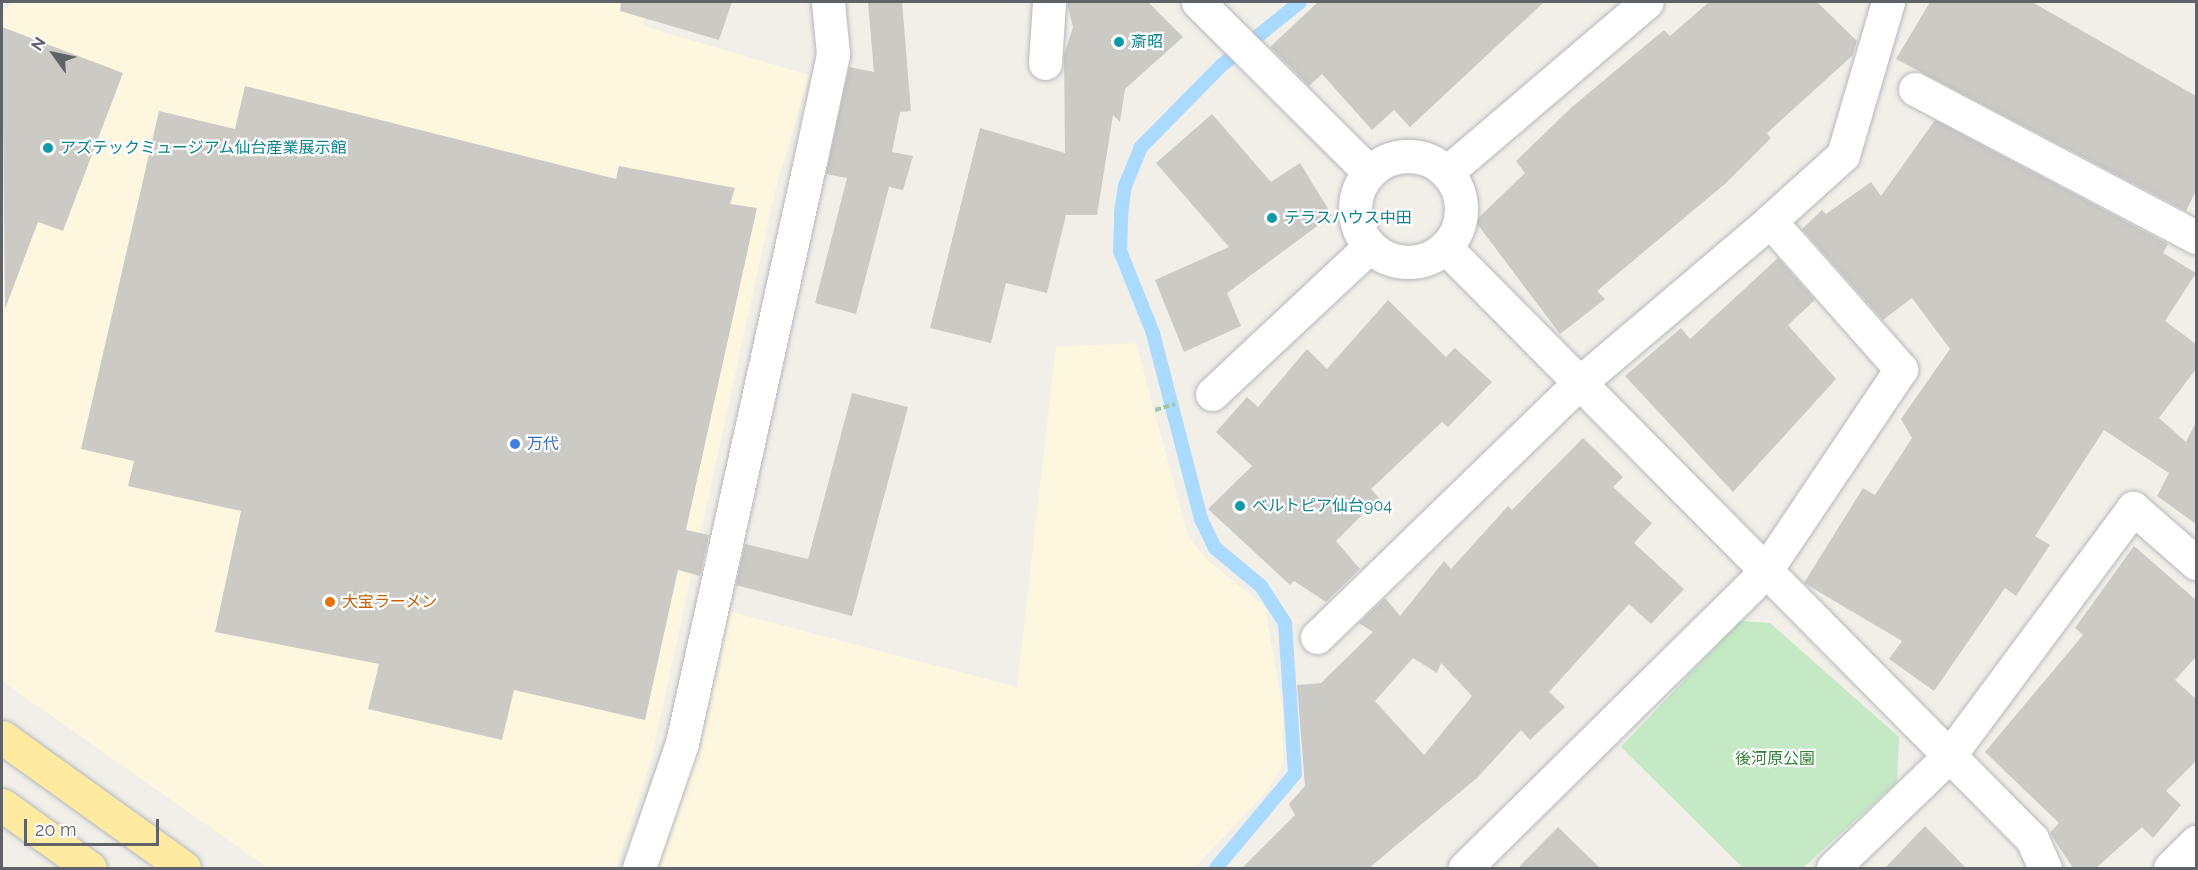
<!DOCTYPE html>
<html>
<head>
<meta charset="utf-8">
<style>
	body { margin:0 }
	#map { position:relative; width:2198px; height:870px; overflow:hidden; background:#f1efe8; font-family:Raleway,"Noto Sans JP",sans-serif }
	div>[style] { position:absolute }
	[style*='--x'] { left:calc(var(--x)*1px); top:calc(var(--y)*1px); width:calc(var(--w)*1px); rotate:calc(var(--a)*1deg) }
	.commercial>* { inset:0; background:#fef7e0 }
	.green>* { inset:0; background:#c5e8c5 }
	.stream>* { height:14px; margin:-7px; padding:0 7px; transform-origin:7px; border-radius:7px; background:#aadaff }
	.building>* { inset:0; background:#cccac5 }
	.path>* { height:4px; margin-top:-2px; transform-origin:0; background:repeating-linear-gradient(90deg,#9cc7a9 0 6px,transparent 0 9px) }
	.roads { filter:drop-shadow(0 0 2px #b5b8bc) drop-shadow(0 0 2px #b5b8bc) }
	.minor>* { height:33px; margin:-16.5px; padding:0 16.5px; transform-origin:16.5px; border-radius:16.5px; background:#fff }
	.minor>.ring { margin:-16.5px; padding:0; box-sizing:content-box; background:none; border:33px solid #fff; border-radius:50% }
	.trunk>* { height:33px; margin:-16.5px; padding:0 16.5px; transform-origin:16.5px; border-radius:16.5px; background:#feeaa1 }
	.dots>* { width:16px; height:16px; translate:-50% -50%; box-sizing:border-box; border:3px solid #fff; border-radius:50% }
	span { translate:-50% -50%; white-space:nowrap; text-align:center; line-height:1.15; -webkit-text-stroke:4.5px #fff; paint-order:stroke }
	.culture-label { font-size:16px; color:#0d838f }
	.left { translate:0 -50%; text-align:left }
	.shop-label { font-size:16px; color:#366cbe }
	.food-label { font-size:16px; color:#c56008 }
	.park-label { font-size:16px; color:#348238 }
	.frame { position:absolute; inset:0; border:3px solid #5f6368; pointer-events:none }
	.north { position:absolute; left:24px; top:24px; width:60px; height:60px; -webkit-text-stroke:4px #fff; paint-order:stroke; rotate:303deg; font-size:16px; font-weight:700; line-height:24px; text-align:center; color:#5f6368 }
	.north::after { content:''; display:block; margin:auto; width:21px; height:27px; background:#5f6368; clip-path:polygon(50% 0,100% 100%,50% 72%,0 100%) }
	.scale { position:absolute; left:24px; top:819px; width:135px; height:27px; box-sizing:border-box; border:3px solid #5f6368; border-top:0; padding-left:8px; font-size:18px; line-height:21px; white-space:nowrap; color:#5f6368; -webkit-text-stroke:4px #fff; paint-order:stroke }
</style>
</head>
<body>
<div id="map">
	<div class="commercial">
		<div style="clip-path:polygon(16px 2px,648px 2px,643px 26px,809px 75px,775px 191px,651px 760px,616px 868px,268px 868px,2px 681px,2px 10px)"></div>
		<div style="clip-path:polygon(1136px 343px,1188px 536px,1205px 558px,1265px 607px,1283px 710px,1283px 765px,1266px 792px,1194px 868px,655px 868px,728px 611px,1017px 687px,1056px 347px)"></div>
	</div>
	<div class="green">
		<div style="clip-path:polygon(1740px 621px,1770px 623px,1899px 737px,1897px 782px,1803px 868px,1743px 868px,1621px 747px)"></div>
	</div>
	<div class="stream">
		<div style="--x:1216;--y:868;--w:123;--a:-50"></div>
		<div style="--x:1295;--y:774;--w:151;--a:-93.8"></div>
		<div style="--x:1285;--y:623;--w:44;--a:-123"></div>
		<div style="--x:1261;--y:586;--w:60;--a:-140.4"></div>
		<div style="--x:1215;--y:548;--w:32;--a:-116"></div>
		<div style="--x:1201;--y:519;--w:192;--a:-104.5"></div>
		<div style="--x:1153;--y:333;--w:88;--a:-111.9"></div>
		<div style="--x:1120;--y:251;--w:38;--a:-88"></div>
		<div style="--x:1121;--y:213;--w:27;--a:-82"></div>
		<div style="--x:1125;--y:186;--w:42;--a:-67.7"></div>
		<div style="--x:1141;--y:147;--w:115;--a:-45.4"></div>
		<div style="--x:1222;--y:65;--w:100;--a:-38.9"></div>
	</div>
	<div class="building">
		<div style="clip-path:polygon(621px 2px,732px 2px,719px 40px,620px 11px)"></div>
		<div style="clip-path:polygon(868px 2px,902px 2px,911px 111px,900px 112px,892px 152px,913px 156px,903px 190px,889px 187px,856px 314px,815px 303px,847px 178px,826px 174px,849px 67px,874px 72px)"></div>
		<div style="clip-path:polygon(1067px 2px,1148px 2px,1183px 37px,1125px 89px,1120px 122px,1113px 115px,1097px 215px,1066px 215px,1047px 293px,1006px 283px,991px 343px,930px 328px,980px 128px,1065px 153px,1064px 55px,1073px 27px)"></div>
		<div style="clip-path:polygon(1318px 2px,1544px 2px,1410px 127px,1394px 110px,1372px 130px,1322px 74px,1309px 86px,1270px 47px)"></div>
		<div style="clip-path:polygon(1709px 2px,1817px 2px,1857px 41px,1853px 55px,1767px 133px,1771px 138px,1726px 183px,1597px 291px,1605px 299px,1560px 334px,1475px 221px,1525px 173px,1516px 161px,1572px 107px,1664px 30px,1670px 36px)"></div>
		<div style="clip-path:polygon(1930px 2px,2032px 2px,2196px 96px,2196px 191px,2186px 211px,1896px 59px)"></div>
		<div style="clip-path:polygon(2px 27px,123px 73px,63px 231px,38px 222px,5px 309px)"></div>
		<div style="clip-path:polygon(245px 86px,616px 179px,619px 166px,735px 188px,730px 204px,757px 208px,686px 530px,709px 535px,700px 576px,678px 570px,645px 720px,514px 690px,502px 740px,368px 709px,379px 664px,215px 632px,241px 511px,128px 486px,134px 461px,81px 449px,159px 111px,235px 129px)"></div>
		<div style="clip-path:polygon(1212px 114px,1271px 182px,1300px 163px,1332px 215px,1227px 293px,1241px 326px,1184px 352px,1155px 280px,1229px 247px,1156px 163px)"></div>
		<div style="clip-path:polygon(1935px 120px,2168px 244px,2163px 253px,2196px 273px,2165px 321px,2196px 344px,2196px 369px,2159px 418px,2186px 442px,2196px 422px,2196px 524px,2157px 496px,2169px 473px,2104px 430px,2035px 536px,2050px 545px,2016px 596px,2005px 588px,1934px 691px,1889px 659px,1902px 641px,1804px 583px,1863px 488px,1875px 495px,1912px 438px,1901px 419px,1950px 349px,1912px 298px,1883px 320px,1802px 229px,1822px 210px,1826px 214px,1871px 182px,1881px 196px)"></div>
		<div style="clip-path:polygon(1778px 258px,1815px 300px,1788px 325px,1836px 379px,1733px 492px,1625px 376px,1681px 328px,1690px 339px)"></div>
		<div style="clip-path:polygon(1388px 300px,1446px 357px,1455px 348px,1492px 382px,1448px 427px,1442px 422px,1371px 489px,1379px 498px,1336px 541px,1360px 569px,1326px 602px,1294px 581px,1290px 585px,1208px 509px,1252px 466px,1216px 432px,1247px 397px,1258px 407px,1307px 349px,1327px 369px)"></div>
		<div style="clip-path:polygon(852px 393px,908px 407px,852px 616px,736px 585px,745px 544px,808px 559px)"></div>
		<div style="clip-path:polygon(evenodd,1583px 438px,1623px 477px,1613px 487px,1652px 523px,1634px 543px,1684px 589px,1651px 624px,1629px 604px,1549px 692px,1565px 707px,1530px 740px,1521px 730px,1477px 778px,1369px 868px,1242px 868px,1295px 815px,1289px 804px,1305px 786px,1297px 685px,1321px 683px,1373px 632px,1359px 623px,1385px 598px,1400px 616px,1444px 561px,1451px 569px,1508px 506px,1512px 510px,1583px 438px,1413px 658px,1437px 673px,1441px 663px,1472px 696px,1424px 755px,1375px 701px,1413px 658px)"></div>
		<div style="clip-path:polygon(2134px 546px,2196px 600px,2196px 657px,2175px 680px,2196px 699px,2196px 761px,2166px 791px,2181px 805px,2153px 838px,2142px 827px,2096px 868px,2073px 868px,2050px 833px,2059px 823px,1985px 752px,2083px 635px,2075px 628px)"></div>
		<div style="clip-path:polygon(1925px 826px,1966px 868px,1885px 868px)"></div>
		<div style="clip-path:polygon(1558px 827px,1600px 868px,1518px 868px)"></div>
	</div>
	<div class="path">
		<div style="--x:1155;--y:410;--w:21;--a:-17"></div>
	</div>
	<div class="roads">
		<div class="minor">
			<div style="--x:1198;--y:2;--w:241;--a:44.8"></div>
			<div style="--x:1045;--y:63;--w:61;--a:-86.2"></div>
			<div style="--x:1915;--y:89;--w:318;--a:27.8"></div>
			<div class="ring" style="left:1355px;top:156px;width:73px;height:73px"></div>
			<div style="--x:1447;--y:172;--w:262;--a:-40.4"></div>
			<div style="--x:1770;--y:221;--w:98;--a:-42.1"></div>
			<div style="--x:1843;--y:155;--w:159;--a:-73.6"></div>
			<div style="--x:1445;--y:247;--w:834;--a:45.24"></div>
			<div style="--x:2032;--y:839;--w:32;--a:66"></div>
			<div style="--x:1212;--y:394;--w:215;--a:-43.1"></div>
			<div style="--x:1317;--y:637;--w:363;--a:-44.1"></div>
			<div style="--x:1578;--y:384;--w:252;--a:-40.3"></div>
			<div style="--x:1770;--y:221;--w:198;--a:48.5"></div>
			<div style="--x:1901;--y:369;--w:247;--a:123.9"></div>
			<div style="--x:1763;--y:574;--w:419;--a:135.4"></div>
			<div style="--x:639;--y:868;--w:132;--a:-71"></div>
			<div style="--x:682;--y:743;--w:600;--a:-77.59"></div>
			<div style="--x:811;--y:157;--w:105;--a:-77.9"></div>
			<div style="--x:833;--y:54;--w:52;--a:-95.5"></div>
			<div style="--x:1833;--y:868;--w:161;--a:-44"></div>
			<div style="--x:1949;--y:756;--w:309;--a:-53.4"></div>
			<div style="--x:2133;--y:508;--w:84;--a:41.1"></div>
			<div style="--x:2170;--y:868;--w:37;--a:-45"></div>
		</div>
		<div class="trunk">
			<div style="--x:2;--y:737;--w:224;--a:35.7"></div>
			<div style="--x:2;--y:805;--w:108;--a:35.6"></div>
		</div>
	</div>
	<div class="dots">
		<div style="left:1119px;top:42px;background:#0f9aa8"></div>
		<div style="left:48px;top:148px;background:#0f9aa8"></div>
		<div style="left:1272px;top:218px;background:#0f9aa8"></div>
		<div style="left:515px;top:444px;background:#3f7fe0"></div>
		<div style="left:1240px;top:506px;background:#0f9aa8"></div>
		<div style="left:330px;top:602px;background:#e8710a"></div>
	</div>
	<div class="culture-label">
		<span class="left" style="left:1131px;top:42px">斎昭</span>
		<span class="left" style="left:60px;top:148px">アズテックミュージアム仙台産業展示館</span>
		<span class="left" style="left:1284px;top:218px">テラスハウス中田</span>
		<span class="left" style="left:1252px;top:506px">ベルトピア仙台904</span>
	</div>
	<div class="shop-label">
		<span class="left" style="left:527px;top:444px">万代</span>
	</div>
	<div class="food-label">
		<span class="left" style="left:342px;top:602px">大宝ラーメン</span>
	</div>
	<div class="park-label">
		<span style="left:1775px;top:759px">後河原公園</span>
	</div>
	<div class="frame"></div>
	<div class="north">N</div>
	<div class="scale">20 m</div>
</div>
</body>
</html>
